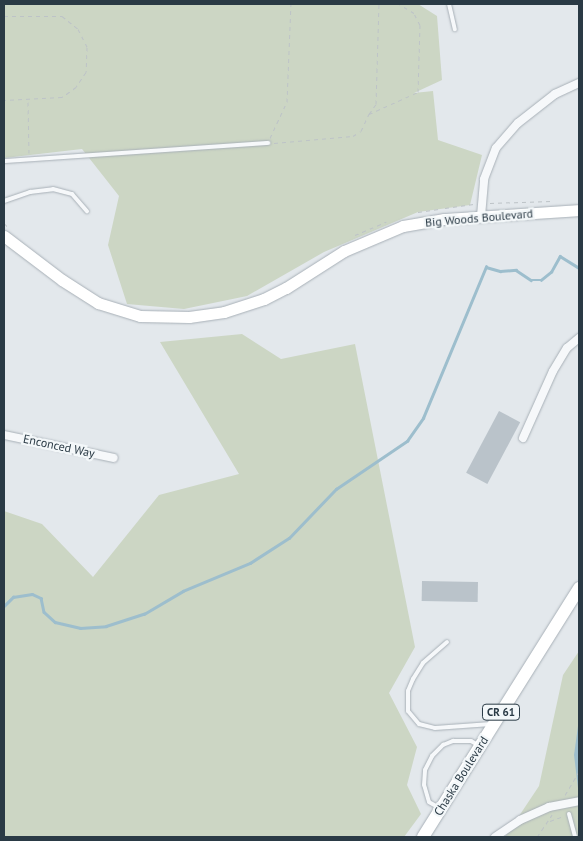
<!DOCTYPE html>
<html>
<head>
<meta charset="utf-8">
<style>
	body { margin:0 }
	#map { position:relative; width:583px; height:841px; overflow:hidden; background:#e3e8ec; font-family:"PT Sans",sans-serif }
	div>[style] { position:absolute }
	[style*='--x'] { left:calc(var(--x)*1px); top:calc(var(--y)*1px); width:calc(var(--w)*1px); rotate:calc(var(--a)*1deg) }
	.green>* { inset:0; background:#ccd6c4 }
	.water>* { inset:0; background:#9dbecd }
	.stream>* { height:2.5px; margin:-1.25px; padding:0 1.25px; transform-origin:1.25px; border-radius:1.25px; background:#9dbecd }
	.building>* { inset:0; background:#bac3ca; transform-origin:0 0 }
	.path>* { height:1px; margin-top:-0.5px; transform-origin:0; background:repeating-linear-gradient(90deg,#bdc3c7 0 4px,transparent 0 8px) }
	.roads { filter:drop-shadow(0 0 1px #a8b0b7) drop-shadow(0 0 1px #a8b0b7) }
	.lane>* { height:4px; margin:-2px; padding:0 2px; transform-origin:2px; border-radius:2px; background:#f6f8fa }
	.street>* { height:8px; margin:-4px; padding:0 4px; transform-origin:4px; border-radius:4px; background:#f6f8fa }
	.secondary>* { height:11px; margin:-5.5px; padding:0 5.5px; transform-origin:5.5px; border-radius:5.5px; background:#fff }
	.primary>* { height:12px; margin:-6px; padding:0 6px; transform-origin:6px; border-radius:6px; background:#fff }
	span { translate:-50% -50%; white-space:nowrap; text-align:center; line-height:1.15; -webkit-text-stroke:4.5px #f3f7f9; paint-order:stroke }
	.shield-label span { padding:1px 4px; background:#f3f7f9; border:1px solid; border-radius:4px; -webkit-text-stroke-width:0 }
	.shield-label { font-size:11px; color:#2a3a45; font-weight:700 }
	.street-label { font-size:12px; color:#2a3a45 }
	.frame { position:absolute; inset:0; border:5px solid #2a3a45; pointer-events:none }
</style>
</head>
<body>
<div id="map">
	<div class="green">
		<div style="clip-path:polygon(4px 4px,418px 4px,437px 16px,442px 80px,414px 93px,433px 91px,438px 140px,482px 155px,470px 205px,418px 212px,324px 252px,247px 296px,184px 309px,127px 304px,108px 245px,119px 196px,82px 149px,4px 158px)"></div>
		<div style="clip-path:polygon(242px 334px,281px 359px,355px 344px,415px 647px,389px 693px,417px 747px,407px 785px,421px 814px,404px 837px,4px 837px,4px 511px,42px 524px,93px 577px,159px 495px,239px 474px,160px 342px)"></div>
		<div style="clip-path:polygon(579px 651px,579px 837px,505px 837px,539px 786px,563px 675px)"></div>
	</div>
	<div class="water">
		<div style="clip-path:polygon(579px 719px,579px 796px,574px 755px)"></div>
	</div>
	<div class="stream">
		<div style="--x:4;--y:606;--w:13;--a:-45"></div>
		<div style="--x:13;--y:597;--w:19;--a:-9"></div>
		<div style="--x:32;--y:594;--w:10;--a:24"></div>
		<div style="--x:41;--y:598;--w:14;--a:78"></div>
		<div style="--x:44;--y:612;--w:15;--a:42"></div>
		<div style="--x:55;--y:622;--w:26;--a:13"></div>
		<div style="--x:80;--y:628;--w:26;--a:-4"></div>
		<div style="--x:106;--y:626;--w:40;--a:-18"></div>
		<div style="--x:144;--y:614;--w:45;--a:-30.5"></div>
		<div style="--x:183;--y:591;--w:73;--a:-22.7"></div>
		<div style="--x:250;--y:563;--w:46;--a:-32.7"></div>
		<div style="--x:289;--y:538;--w:68;--a:-46.2"></div>
		<div style="--x:336;--y:489;--w:86;--a:-34.1"></div>
		<div style="--x:407;--y:441;--w:28;--a:-55"></div>
		<div style="--x:423;--y:418;--w:164;--a:-67.4"></div>
		<div style="--x:486;--y:267;--w:15;--a:16"></div>
		<div style="--x:500;--y:271;--w:16;--a:-4"></div>
		<div style="--x:516;--y:270;--w:18;--a:34"></div>
		<div style="--x:531;--y:280;--w:10;--a:0"></div>
		<div style="--x:541;--y:280;--w:13;--a:-39"></div>
		<div style="--x:551;--y:272;--w:18;--a:-61"></div>
		<div style="--x:560;--y:256;--w:22;--a:32"></div>
	</div>
	<div class="building">
		<div style="left:499px;top:411px;width:24px;height:70px;rotate:28deg"></div>
		<div style="left:422px;top:581px;width:56px;height:20px;rotate:1deg"></div>
	</div>
	<div class="path">
		<div style="--x:4;--y:16;--w:58;--a:0"></div>
		<div style="--x:62;--y:16;--w:21;--a:39"></div>
		<div style="--x:78;--y:29;--w:20;--a:63"></div>
		<div style="--x:87;--y:47;--w:25;--a:92"></div>
		<div style="--x:86;--y:72;--w:18;--a:124"></div>
		<div style="--x:76;--y:87;--w:17;--a:144"></div>
		<div style="--x:62;--y:97;--w:58;--a:177"></div>
		<div style="--x:28;--y:102;--w:51;--a:88.9"></div>
		<div style="--x:369;--y:114;--w:12;--a:-55"></div>
		<div style="--x:376;--y:104;--w:100;--a:-88.3"></div>
		<div style="--x:270;--y:138;--w:40;--a:-65"></div>
		<div style="--x:287;--y:102;--w:98;--a:-87.7"></div>
		<div style="--x:274;--y:143;--w:79;--a:-5.1"></div>
		<div style="--x:353;--y:136;--w:9;--a:-32"></div>
		<div style="--x:361;--y:131;--w:19;--a:-65"></div>
		<div style="--x:369;--y:114;--w:54;--a:-24.2"></div>
		<div style="--x:418;--y:92;--w:67;--a:-88.3"></div>
		<div style="--x:420;--y:25;--w:13;--a:-117"></div>
		<div style="--x:414;--y:13;--w:17;--a:-149"></div>
		<div style="--x:490;--y:203;--w:61;--a:-1.9"></div>
		<div style="--x:445;--y:208;--w:29;--a:-8"></div>
		<div style="--x:418;--y:212;--w:21;--a:-8"></div>
		<div style="--x:4;--y:223;--w:6;--a:45"></div>
		<div style="--x:355;--y:235;--w:34;--a:-23"></div>
		<div style="--x:565;--y:795;--w:27;--a:-59"></div>
		<div style="--x:550;--y:821;--w:15;--a:-20"></div>
		<div style="--x:537;--y:837;--w:27;--a:-56"></div>
	</div>
	<div class="roads">
		<div class="lane">
			<div style="--x:449;--y:4;--w:26;--a:77"></div>
			<div style="--x:4;--y:161;--w:265;--a:-3.9"></div>
			<div style="--x:4;--y:201;--w:28;--a:-19"></div>
			<div style="--x:30;--y:192;--w:23;--a:-7"></div>
			<div style="--x:53;--y:189;--w:20;--a:15"></div>
			<div style="--x:72;--y:194;--w:23;--a:49"></div>
			<div style="--x:447;--y:642;--w:32;--a:139"></div>
			<div style="--x:423;--y:663;--w:19;--a:122"></div>
			<div style="--x:413;--y:679;--w:13;--a:113"></div>
			<div style="--x:408;--y:691;--w:20;--a:90"></div>
			<div style="--x:408;--y:711;--w:17;--a:50"></div>
			<div style="--x:419;--y:724;--w:16;--a:14"></div>
			<div style="--x:435;--y:728;--w:56;--a:-4.1"></div>
			<div style="--x:438;--y:807;--w:10;--a:-151"></div>
			<div style="--x:429;--y:802;--w:18;--a:-106"></div>
			<div style="--x:424;--y:785;--w:15;--a:-86"></div>
			<div style="--x:425;--y:770;--w:16;--a:-63"></div>
			<div style="--x:432;--y:756;--w:16;--a:-45"></div>
			<div style="--x:443;--y:745;--w:11;--a:-22"></div>
			<div style="--x:453;--y:741;--w:18;--a:0"></div>
			<div style="--x:471;--y:741;--w:8;--a:30"></div>
			<div style="--x:569;--y:814;--w:24;--a:75"></div>
		</div>
		<div class="street">
			<div style="--x:481;--y:216;--w:37;--a:-85"></div>
			<div style="--x:484;--y:179;--w:33;--a:-69"></div>
			<div style="--x:496;--y:148;--w:33;--a:-49"></div>
			<div style="--x:518;--y:123;--w:47;--a:-38.1"></div>
			<div style="--x:555;--y:94;--w:26;--a:-25"></div>
			<div style="--x:4;--y:435;--w:112;--a:11.8"></div>
			<div style="--x:523;--y:438;--w:73;--a:-65.9"></div>
			<div style="--x:553;--y:371;--w:27;--a:-59"></div>
			<div style="--x:567;--y:348;--w:16;--a:-40"></div>
			<div style="--x:495;--y:837;--w:30;--a:-34"></div>
			<div style="--x:520;--y:820;--w:32;--a:-24"></div>
			<div style="--x:549;--y:807;--w:31;--a:-11"></div>
		</div>
		<div class="secondary">
			<div style="--x:4;--y:236;--w:73;--a:37.2"></div>
			<div style="--x:62;--y:280;--w:43;--a:32.6"></div>
			<div style="--x:98;--y:303;--w:44;--a:17.2"></div>
			<div style="--x:140;--y:316;--w:49;--a:1.2"></div>
			<div style="--x:189;--y:317;--w:35;--a:-8"></div>
			<div style="--x:224;--y:312;--w:42;--a:-18"></div>
			<div style="--x:264;--y:299;--w:25;--a:-27"></div>
			<div style="--x:286;--y:288;--w:69;--a:-32.5"></div>
			<div style="--x:344;--y:251;--w:64;--a:-23"></div>
			<div style="--x:403;--y:226;--w:42;--a:-9.7"></div>
			<div style="--x:444;--y:219;--w:135;--a:-3.8"></div>
		</div>
		<div class="primary">
			<div style="--x:423;--y:837;--w:294;--a:-57.9"></div>
		</div>
	</div>
	<div class="shield-label">
		<span style="left:501px;top:712px">CR 61</span>
	</div>
	<div class="street-label">
		<span style="left:479px;top:218px;rotate:-5deg">Big Woods Boulevard</span>
		<span style="left:59px;top:446px;rotate:12deg">Enconced Way</span>
		<span style="left:461px;top:776px;rotate:-58deg">Chaska Boulevard</span>
	</div>
	<div class="frame"></div>
</div>
</body>
</html>
